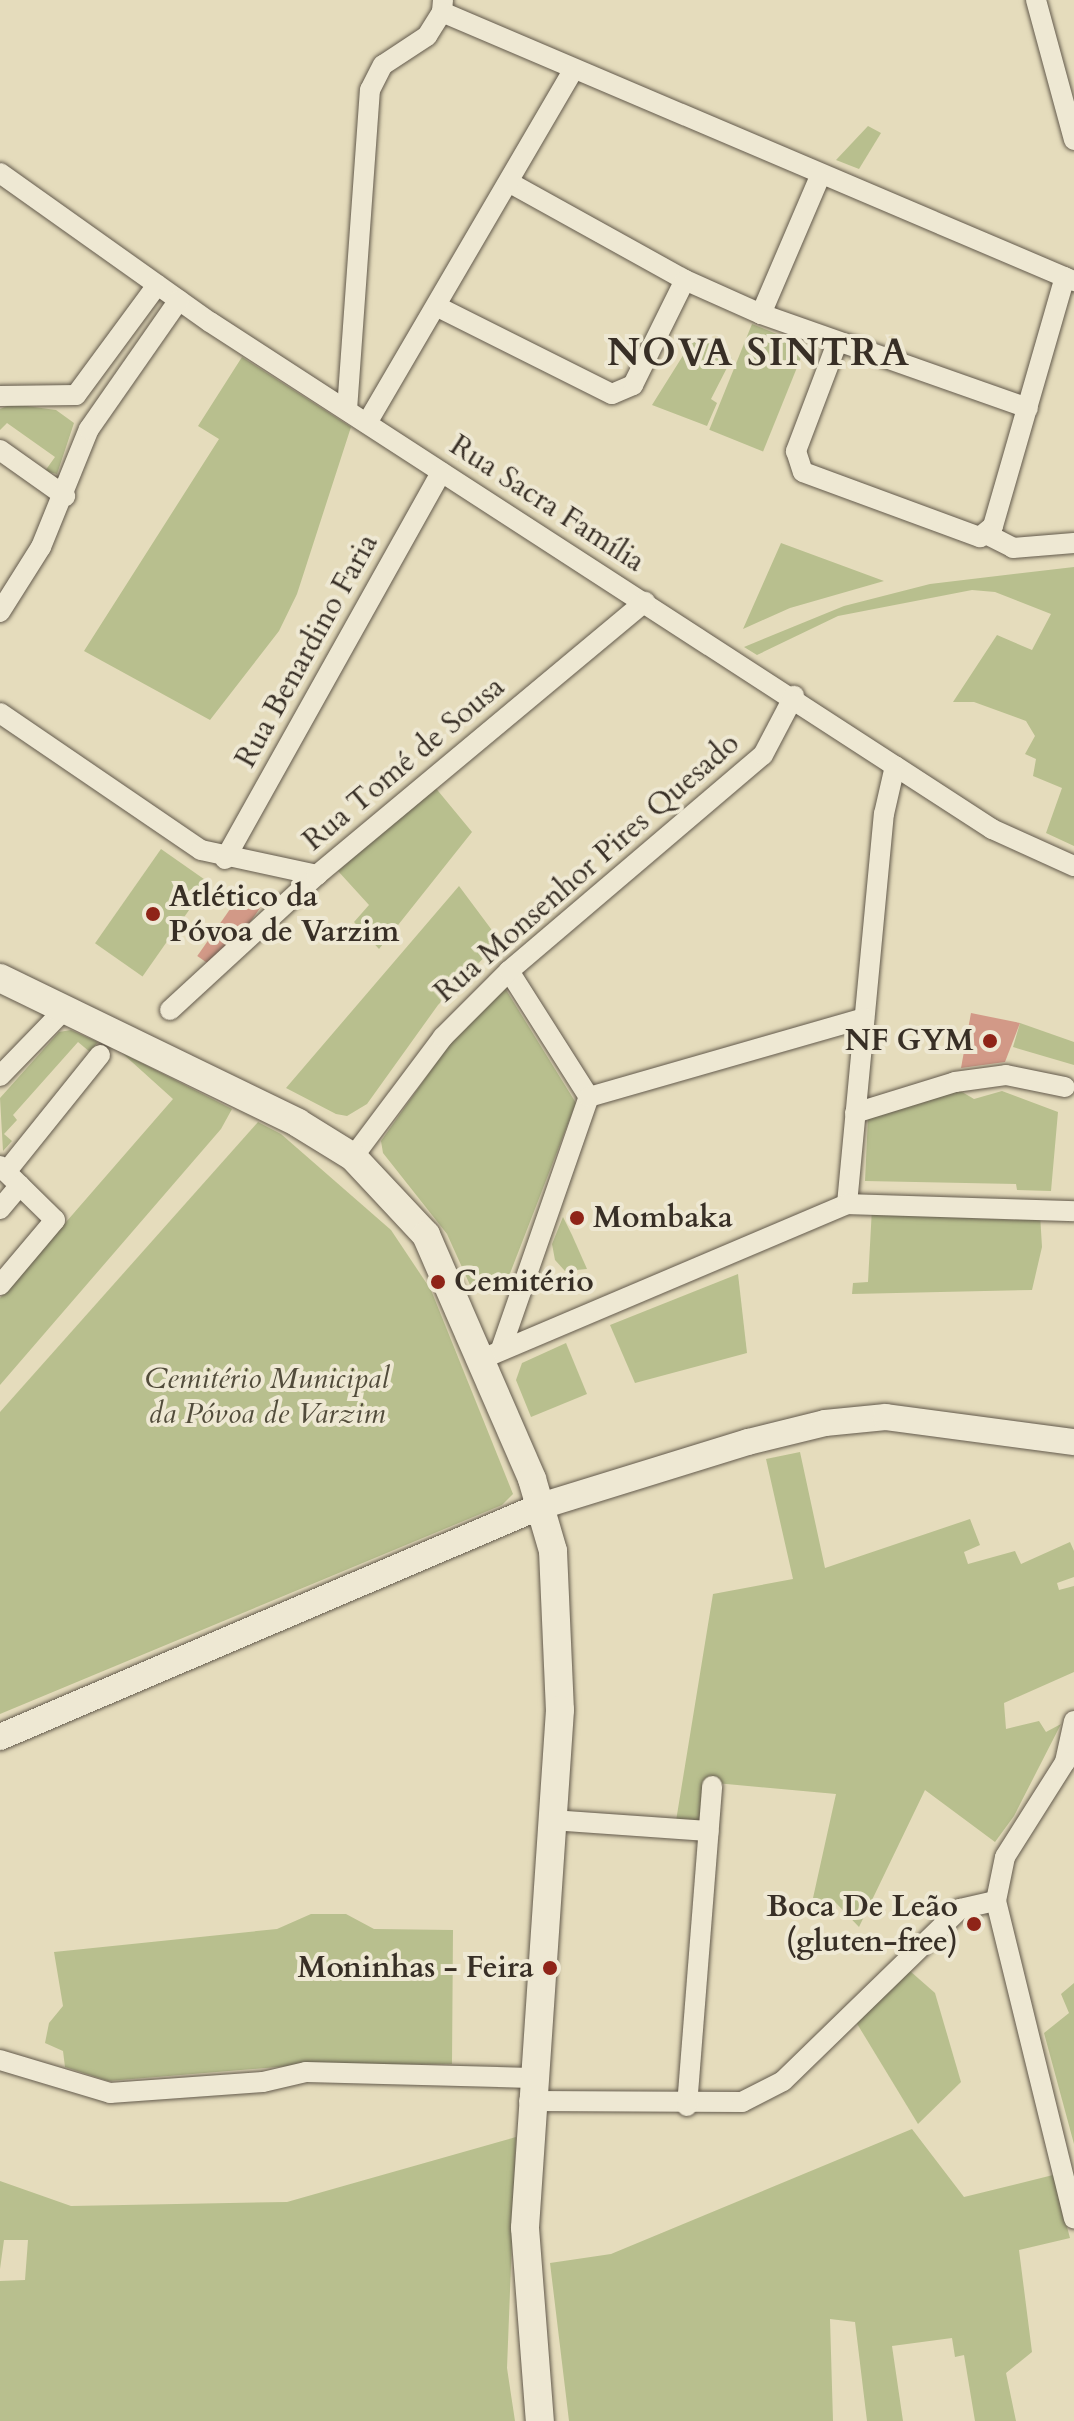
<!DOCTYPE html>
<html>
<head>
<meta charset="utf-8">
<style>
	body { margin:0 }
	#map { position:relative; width:1074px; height:2421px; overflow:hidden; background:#e5dcbc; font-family:Cardo,serif }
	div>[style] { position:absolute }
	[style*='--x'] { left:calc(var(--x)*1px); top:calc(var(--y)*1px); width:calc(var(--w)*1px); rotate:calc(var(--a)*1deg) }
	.green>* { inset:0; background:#b8bf8e; transform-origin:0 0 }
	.building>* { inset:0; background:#d29987; transform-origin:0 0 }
	.roads { filter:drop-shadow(0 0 2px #635a4c) drop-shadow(0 0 2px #635a4c) }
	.minor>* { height:20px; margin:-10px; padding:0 10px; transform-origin:10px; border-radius:10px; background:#eee8d3 }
	.tertiary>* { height:26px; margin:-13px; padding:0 13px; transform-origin:13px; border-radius:13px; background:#eee8d3 }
	.secondary>* { height:28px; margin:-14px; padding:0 14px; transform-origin:14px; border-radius:14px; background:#eee8d3 }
	.dots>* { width:22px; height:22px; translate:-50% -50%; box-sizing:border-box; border:4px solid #eee8d3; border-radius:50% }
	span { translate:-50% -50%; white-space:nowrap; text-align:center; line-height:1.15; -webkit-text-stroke:8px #eee8d3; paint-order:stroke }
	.street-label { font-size:30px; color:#382f26 }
	.poi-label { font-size:30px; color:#382f26; font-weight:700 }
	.left { translate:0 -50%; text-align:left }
	.right { translate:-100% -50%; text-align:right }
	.park-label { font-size:30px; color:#524c3b; font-style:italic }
	.district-label { font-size:38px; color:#382f26; font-weight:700; letter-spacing:2px }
</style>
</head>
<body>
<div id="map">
	<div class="green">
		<div style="clip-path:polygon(868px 126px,881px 133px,859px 169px,836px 160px)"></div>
		<div style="left:752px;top:324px;width:58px;height:114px;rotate:22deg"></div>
		<div style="clip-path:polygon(701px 337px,732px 358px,711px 399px,717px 403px,707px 426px,652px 405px,694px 338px)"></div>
		<div style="clip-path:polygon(242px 357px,351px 427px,297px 594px,279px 631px,210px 720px,84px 651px,219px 439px,198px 426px)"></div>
		<div style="clip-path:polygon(12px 404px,56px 410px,74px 423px,57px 474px,45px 471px,55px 457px,7px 423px,0 430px,0 409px)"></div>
		<div style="clip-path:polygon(781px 543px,884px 581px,790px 608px,743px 629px)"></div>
		<div style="clip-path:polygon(1074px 567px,1074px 846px,1046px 833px,1062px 788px,1033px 776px,1036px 759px,1025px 754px,1035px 736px,1026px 721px,974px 702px,953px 702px,997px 635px,1032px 650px,1051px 614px,995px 592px,972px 590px,838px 616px,757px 655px,744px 647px,844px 606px,930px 584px)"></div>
		<div style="clip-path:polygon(434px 786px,472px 832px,379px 949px,354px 922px,369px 905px,338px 871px)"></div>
		<div style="left:161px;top:849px;width:58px;height:115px;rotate:35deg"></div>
		<div style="clip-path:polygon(459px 886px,500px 941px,438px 1005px,367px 1104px,347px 1116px,336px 1114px,286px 1088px)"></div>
		<div style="clip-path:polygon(503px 985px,576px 1103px,509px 1276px,498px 1289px,482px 1292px,470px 1285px,447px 1234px,383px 1153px,381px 1141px,460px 1029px)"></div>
		<div style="clip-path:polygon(1020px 1023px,1074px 1042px,1074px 1065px,1013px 1047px)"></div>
		<div style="clip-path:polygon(71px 1030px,98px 1042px,90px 1052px,78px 1042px,13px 1115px,17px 1120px,4px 1134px,12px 1141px,3px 1151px,0 1098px,59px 1032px)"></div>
		<div style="clip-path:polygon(122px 1053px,232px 1109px,221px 1129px,0 1385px,0 1298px,173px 1099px)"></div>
		<div style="clip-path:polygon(957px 1089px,974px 1099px,1002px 1091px,1058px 1112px,1051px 1191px,1017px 1190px,1016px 1184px,865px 1181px,868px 1117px)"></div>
		<div style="clip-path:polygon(258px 1122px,281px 1134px,391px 1230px,431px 1290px,513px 1494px,502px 1505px,0 1714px,0 1412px)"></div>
		<div style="clip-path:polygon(872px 1208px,893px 1215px,1015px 1220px,1017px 1213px,1040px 1214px,1042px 1247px,1032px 1290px,852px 1294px,853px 1283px,868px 1282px)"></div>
		<div style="clip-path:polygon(563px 1217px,572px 1235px,587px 1269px,565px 1271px,555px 1260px,552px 1244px)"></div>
		<div style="clip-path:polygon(738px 1274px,747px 1353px,635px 1383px,610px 1325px)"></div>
		<div style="clip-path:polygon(566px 1343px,587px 1394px,531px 1417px,516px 1380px,522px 1363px)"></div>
		<div style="clip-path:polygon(800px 1452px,825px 1568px,970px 1519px,980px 1545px,964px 1552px,968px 1564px,1015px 1551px,1021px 1564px,1070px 1542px,1074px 1551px,1074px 1577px,1057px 1583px,1059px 1590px,1074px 1586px,1074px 1672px,1004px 1703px,1006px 1729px,1039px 1721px,1046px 1732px,1061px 1724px,1014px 1816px,995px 1842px,925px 1790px,859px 1927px,836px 1903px,813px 1898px,836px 1794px,705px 1782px,699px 1823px,676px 1821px,713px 1594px,793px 1579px,766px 1459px)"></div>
		<div style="clip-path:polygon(311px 1914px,346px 1914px,374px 1929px,453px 1930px,452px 2064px,289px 2066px,108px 2081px,65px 2067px,63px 2051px,45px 2043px,49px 2023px,63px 2006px,54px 1952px,277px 1929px)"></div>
		<div style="clip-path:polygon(910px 1971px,935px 1993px,961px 2082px,918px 2124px,856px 2022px)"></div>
		<div style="clip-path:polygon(1074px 1983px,1074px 2144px,1044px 2033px,1069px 2013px,1061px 1994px)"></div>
		<div style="clip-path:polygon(912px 2129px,964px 2197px,1053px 2175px,1070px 2238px,1019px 2250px,1032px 2352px,1006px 2373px,1016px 2421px,975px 2421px,964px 2355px,955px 2357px,952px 2338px,892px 2346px,903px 2421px,867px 2421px,855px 2322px,830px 2319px,833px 2421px,569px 2421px,550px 2263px,611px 2254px)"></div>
		<div style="clip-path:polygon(516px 2137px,507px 2368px,515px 2421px,0 2421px,0 2281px,25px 2280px,28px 2240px,4px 2240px,0 2269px,0 2181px,71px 2206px,287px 2202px)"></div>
	</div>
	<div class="building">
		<div style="left:242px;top:892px;width:24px;height:78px;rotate:35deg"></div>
		<div style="clip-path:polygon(971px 1013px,1020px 1023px,1005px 1062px,961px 1068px)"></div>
	</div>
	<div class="roads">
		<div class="minor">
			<div style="--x:443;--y:0;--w:12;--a:95"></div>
			<div style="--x:442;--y:12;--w:687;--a:23.06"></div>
			<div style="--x:1036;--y:0;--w:145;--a:74.8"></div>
			<div style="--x:0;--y:173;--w:257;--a:35.4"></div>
			<div style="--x:210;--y:322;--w:816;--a:32.95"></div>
			<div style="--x:895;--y:766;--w:116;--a:33"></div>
			<div style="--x:992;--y:829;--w:90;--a:24.3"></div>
			<div style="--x:512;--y:184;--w:198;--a:29"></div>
			<div style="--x:685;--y:280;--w:83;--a:24.1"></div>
			<div style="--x:761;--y:314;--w:283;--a:19.4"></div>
			<div style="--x:440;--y:308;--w:192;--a:26.6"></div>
			<div style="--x:612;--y:394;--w:23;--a:-23"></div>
			<div style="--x:633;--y:385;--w:117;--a:-63.7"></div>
			<div style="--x:761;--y:314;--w:152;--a:-66.8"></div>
			<div style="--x:837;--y:343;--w:116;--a:110.8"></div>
			<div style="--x:796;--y:451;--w:22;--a:72"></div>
			<div style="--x:803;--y:472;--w:189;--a:20.2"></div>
			<div style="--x:980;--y:537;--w:17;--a:-40"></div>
			<div style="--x:993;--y:526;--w:259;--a:-73.9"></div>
			<div style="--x:0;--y:396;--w:76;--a:-0.8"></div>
			<div style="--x:76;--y:395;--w:137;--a:-53.6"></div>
			<div style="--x:347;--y:410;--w:321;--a:-85.9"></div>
			<div style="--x:370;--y:90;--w:28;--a:-63"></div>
			<div style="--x:383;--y:65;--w:53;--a:-33.4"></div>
			<div style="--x:427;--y:36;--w:28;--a:-58"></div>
			<div style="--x:367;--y:423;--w:410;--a:-59.7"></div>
			<div style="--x:0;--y:450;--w:80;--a:35.3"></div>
			<div style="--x:988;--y:535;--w:28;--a:27"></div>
			<div style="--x:1013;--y:548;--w:61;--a:-4.7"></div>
			<div style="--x:0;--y:612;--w:77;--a:-57.8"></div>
			<div style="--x:41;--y:547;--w:127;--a:-67.9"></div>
			<div style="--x:89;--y:429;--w:157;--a:-55.1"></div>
			<div style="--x:0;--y:713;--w:243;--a:34.3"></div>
			<div style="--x:201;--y:850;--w:119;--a:12.2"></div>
			<div style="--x:225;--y:859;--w:443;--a:-60.8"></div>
			<div style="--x:509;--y:971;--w:149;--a:57.6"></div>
			<div style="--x:170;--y:1010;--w:200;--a:-42.6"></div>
			<div style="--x:317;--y:875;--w:427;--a:-39.8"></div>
			<div style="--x:0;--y:1076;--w:93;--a:-45.9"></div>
			<div style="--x:855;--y:1113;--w:105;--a:-17.2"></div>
			<div style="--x:955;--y:1082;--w:51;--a:-7.8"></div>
			<div style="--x:1006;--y:1075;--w:60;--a:11.5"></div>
			<div style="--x:353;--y:1157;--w:150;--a:-53.1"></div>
			<div style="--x:443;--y:1037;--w:93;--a:-45"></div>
			<div style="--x:509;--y:971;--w:333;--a:-40.4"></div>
			<div style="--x:763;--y:755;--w:67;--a:-62.3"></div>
			<div style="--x:0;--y:1166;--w:77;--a:44.5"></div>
			<div style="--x:55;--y:1220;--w:85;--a:130.2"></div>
			<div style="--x:6;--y:1172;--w:150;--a:-51.2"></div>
			<div style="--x:847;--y:1204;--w:392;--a:-84.6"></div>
			<div style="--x:884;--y:814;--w:49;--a:-77.1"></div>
			<div style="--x:0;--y:1209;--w:31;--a:-50"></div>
			<div style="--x:501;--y:1349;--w:267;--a:-70.8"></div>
			<div style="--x:589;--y:1097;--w:286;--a:-16"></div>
			<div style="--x:482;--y:1359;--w:397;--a:-23"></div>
			<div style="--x:847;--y:1204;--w:227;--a:1.8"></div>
			<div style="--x:1074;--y:1721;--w:42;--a:102.4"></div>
			<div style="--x:1065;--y:1762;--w:112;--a:122.3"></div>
			<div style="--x:1005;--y:1857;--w:45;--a:101.6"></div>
			<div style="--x:996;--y:1901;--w:327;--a:76.2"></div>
			<div style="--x:551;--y:1820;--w:158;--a:4"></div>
			<div style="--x:0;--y:2060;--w:115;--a:16.7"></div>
			<div style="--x:110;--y:2093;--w:153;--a:-4.1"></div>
			<div style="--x:263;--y:2082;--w:44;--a:-13.1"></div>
			<div style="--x:306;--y:2072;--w:225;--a:1.5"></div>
			<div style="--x:529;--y:2101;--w:213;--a:0.3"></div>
			<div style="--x:742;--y:2102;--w:46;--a:-27.1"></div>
			<div style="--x:783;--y:2081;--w:247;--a:-44.2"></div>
			<div style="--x:960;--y:1909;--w:37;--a:-13"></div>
			<div style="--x:687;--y:2106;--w:321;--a:-85.5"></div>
		</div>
		<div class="tertiary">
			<div style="--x:0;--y:1737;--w:588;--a:-23.12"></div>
			<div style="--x:541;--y:1506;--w:217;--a:-17.2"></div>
			<div style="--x:748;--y:1442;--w:79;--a:-13.9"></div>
			<div style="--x:825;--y:1423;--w:61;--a:-5.6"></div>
			<div style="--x:886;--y:1417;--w:190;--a:7.6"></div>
		</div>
		<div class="secondary">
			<div style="--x:0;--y:978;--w:331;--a:25.9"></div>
			<div style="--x:298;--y:1123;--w:65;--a:31.7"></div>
			<div style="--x:353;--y:1157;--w:107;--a:46.9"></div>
			<div style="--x:426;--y:1235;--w:266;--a:66.5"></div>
			<div style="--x:532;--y:1479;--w:75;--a:73.7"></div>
			<div style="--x:553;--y:1551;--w:159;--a:87.5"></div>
			<div style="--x:560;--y:1710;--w:519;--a:93.87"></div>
			<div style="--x:525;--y:2228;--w:194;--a:85.6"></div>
		</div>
	</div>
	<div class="dots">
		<div style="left:153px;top:914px;background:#8f2418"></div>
		<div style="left:990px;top:1041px;background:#8f2418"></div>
		<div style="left:577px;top:1218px;background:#8f2418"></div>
		<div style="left:438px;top:1282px;background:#8f2418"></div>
		<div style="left:974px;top:1924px;background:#8f2418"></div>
		<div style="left:550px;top:1968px;background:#8f2418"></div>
	</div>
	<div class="street-label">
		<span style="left:547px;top:504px;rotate:33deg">Rua Sacra Família</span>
		<span style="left:307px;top:651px;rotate:-61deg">Rua Benardino Faria</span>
		<span style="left:404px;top:764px;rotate:-40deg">Rua Tomé de Sousa</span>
		<span style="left:587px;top:868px;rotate:-41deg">Rua Monsenhor Pires Quesado</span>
	</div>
	<div class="poi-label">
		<span class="left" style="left:169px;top:914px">Atlético da<br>Póvoa de Varzim</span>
		<span class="right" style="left:974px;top:1041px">NF GYM</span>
		<span class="left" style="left:593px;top:1218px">Mombaka</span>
		<span class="left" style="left:454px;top:1282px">Cemitério</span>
		<span class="right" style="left:958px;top:1924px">Boca De Leão<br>(gluten-free)</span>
		<span class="right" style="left:534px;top:1968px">Moninhas - Feira</span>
	</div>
	<div class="park-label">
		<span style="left:267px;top:1396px">Cemitério Municipal<br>da Póvoa de Varzim</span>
	</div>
	<div class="district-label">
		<span style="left:759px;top:354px">NOVA SINTRA</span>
	</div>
</div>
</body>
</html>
